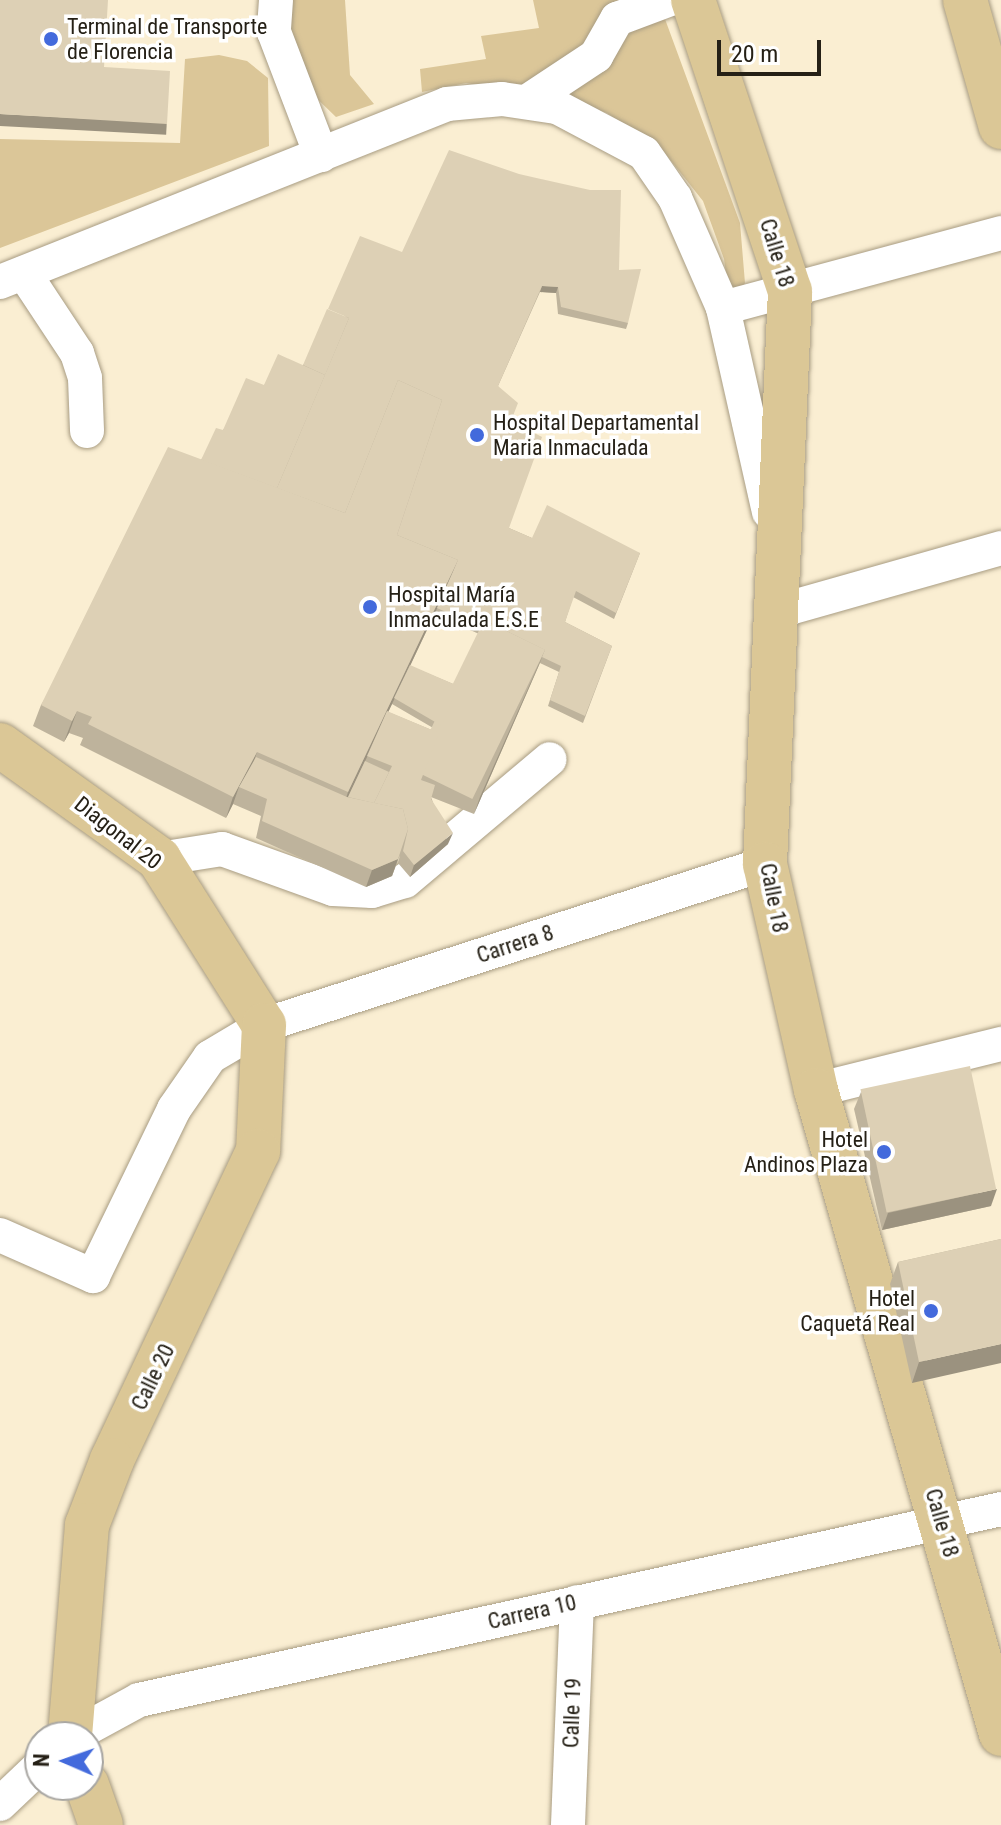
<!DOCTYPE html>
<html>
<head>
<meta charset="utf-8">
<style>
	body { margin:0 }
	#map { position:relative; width:1001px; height:1825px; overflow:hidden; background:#faeed2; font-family:"Roboto Condensed",sans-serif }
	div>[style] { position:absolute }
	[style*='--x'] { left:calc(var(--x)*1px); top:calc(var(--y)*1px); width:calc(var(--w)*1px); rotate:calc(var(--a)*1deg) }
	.green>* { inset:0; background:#dbc698 }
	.roads { filter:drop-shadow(0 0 2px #a89c82) drop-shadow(0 0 2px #a89c82) }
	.minor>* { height:34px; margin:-17px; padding:0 17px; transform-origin:17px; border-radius:17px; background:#fff }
	.major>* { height:44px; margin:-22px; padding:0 22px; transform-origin:22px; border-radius:22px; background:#dbc796 }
	.wall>* { inset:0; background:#beb39c }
	.shaded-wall>* { inset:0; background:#9b927f; transform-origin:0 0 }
	.building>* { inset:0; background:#ddd0b5; transform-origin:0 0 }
	.dots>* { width:22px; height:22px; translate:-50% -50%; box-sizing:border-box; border:4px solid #fff; border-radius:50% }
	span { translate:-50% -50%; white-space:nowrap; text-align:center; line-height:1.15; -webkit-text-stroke:7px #fff; paint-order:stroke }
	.poi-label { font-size:22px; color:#252016 }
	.left { translate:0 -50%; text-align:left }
	.right { translate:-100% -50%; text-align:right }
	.street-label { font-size:22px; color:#252016 }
	.north { position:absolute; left:24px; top:1721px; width:80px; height:80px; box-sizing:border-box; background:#fff; border:2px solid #a8a6a2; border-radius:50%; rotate:272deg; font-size:22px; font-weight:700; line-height:32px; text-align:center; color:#252016 }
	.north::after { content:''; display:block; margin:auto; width:28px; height:36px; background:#436adc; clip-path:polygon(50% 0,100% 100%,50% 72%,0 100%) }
	.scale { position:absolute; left:717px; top:40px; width:104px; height:36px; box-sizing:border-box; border:4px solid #252016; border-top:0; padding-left:10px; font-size:24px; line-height:28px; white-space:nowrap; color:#252016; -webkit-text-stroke:6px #fff; paint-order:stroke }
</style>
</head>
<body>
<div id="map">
	<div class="green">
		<div style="clip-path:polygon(290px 0,345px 0,350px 75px,374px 104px,336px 117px,306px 88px,287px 33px)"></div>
		<div style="clip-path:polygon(533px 0,658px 0,740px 223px,745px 283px,731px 310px,724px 259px,703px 201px,664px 152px,607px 113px,567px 100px,466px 83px,422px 92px,420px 69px,486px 59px,481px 36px,539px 28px)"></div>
		<div style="clip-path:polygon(219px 55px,247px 61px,268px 78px,269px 146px,0 248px,0 139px,180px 143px,185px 59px)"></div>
	</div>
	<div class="roads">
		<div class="minor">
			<div style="--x:276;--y:0;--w:32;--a:94"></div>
			<div style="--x:274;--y:32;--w:132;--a:69.1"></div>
			<div style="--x:528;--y:101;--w:82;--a:-33.5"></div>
			<div style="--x:596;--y:56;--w:43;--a:-60.4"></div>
			<div style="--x:617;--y:19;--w:54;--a:-20.4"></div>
			<div style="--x:24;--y:273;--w:96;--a:56.5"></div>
			<div style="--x:77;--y:353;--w:26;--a:72"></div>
			<div style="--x:85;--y:378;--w:53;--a:87.8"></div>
			<div style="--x:0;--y:282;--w:481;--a:-21.7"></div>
			<div style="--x:447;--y:104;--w:55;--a:-5.2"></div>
			<div style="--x:502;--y:99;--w:56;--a:8.3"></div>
			<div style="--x:557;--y:107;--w:98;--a:27.9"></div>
			<div style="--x:644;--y:153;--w:55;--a:55.4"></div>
			<div style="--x:675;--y:198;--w:120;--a:66.4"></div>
			<div style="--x:723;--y:308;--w:209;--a:77.3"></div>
			<div style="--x:723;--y:308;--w:288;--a:-15.1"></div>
			<div style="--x:779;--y:611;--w:231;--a:-15.8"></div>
			<div style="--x:159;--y:859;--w:64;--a:-9"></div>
			<div style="--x:222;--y:849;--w:118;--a:19.8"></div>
			<div style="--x:333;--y:889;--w:39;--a:3"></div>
			<div style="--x:372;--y:891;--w:34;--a:-17"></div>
			<div style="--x:405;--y:881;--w:189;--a:-40.1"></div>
			<div style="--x:816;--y:1090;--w:191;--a:-14"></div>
			<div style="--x:0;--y:1235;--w:102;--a:23.8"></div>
			<div style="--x:93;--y:1276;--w:186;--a:-64.1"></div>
			<div style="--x:174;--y:1109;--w:63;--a:-55.3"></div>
			<div style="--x:210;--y:1057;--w:63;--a:-30.7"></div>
			<div style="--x:264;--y:1025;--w:526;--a:-17.82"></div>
			<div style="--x:71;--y:1737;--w:77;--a:-28.6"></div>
			<div style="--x:139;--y:1700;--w:883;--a:-12.49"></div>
			<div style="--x:0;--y:1804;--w:55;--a:-43.5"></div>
			<div style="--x:568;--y:1825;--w:223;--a:-87.7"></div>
		</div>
		<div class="major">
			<div style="--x:693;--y:0;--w:307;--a:71.6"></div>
			<div style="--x:790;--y:291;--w:574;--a:92.5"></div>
			<div style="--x:765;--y:864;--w:232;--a:77.3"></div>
			<div style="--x:816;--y:1090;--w:670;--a:73.97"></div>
			<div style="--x:965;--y:0;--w:132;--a:74.2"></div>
			<div style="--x:0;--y:745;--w:196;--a:35.6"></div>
			<div style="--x:159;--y:859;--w:196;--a:57.7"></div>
			<div style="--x:264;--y:1025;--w:126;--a:92.7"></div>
			<div style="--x:258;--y:1151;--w:342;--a:115.3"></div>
			<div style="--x:112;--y:1460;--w:70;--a:111"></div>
			<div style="--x:87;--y:1525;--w:213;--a:94.6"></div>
			<div style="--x:87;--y:1785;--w:42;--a:70.7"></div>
		</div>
	</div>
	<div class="wall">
		<div style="clip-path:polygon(evenodd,402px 252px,619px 270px,628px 323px,626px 329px,558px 314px,556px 293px,540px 292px,498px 386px,511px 421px,509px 528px,532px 538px,640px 553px,614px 619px,573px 597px,565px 622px,612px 646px,583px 723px,548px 706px,559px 672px,540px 663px,474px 814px,431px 797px,448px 844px,410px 877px,398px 863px,400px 855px,392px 876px,366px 887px,256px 838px,261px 816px,233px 804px,226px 818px,80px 745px,83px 738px,69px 733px,64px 742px,33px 726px,41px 705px,201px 460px,223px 430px,264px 385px,303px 365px,402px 252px,435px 613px,435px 614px,479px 634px,458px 686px,410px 666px,435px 613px,402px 252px,392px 704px,440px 732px,439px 733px,388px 712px,392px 704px)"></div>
		<div style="clip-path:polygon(861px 1092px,991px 1206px,882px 1230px,854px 1109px)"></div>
		<div style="clip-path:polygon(1001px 1239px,912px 1383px,890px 1284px,898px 1262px)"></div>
	</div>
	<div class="shaded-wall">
		<div style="left:0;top:114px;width:167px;height:12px;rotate:3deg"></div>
		<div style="clip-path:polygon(542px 286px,558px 287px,556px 293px,540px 292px)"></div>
		<div style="clip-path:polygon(458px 560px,450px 581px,343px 808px,348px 792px)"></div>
		<div style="clip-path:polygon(545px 650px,538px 667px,474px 814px,480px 797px)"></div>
		<div style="clip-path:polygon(77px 711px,69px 733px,64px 742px,72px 721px)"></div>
		<div style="clip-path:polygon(257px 752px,250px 774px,239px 787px,233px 804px,226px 818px,233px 797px)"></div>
		<div style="clip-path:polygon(453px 833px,448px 844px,410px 877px,414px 865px)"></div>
		<div style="clip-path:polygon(398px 859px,392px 876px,366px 887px,372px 870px)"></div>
		<div style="clip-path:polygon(997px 1189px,991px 1206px,882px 1230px,888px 1213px)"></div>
		<div style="clip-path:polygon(1001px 1344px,1001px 1363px,912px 1383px,919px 1362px)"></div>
	</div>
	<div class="building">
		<div style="clip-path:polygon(0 0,108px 0,104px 67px,170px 71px,167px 124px,0 114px)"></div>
		<div style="clip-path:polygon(449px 150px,519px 174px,590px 190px,621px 190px,619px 270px,641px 269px,628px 323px,561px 307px,558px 287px,542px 286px,498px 386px,518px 403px,511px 421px,542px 437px,509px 528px,532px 538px,547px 505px,640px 553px,616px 613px,576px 591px,565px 622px,612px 646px,585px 716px,550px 700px,561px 666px,542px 657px,545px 650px,484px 620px,481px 628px,437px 608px,458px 560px,397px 535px,442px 400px,398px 380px,345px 513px,277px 488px,349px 318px,328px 309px,360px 236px,402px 252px)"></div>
		<div style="clip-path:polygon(327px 309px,349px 318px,323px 380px,325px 375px,303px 365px)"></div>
		<div style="clip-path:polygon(278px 354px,325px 375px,277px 488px,201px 460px,216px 428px,223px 430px,246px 378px,264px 385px)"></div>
		<div style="clip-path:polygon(398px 380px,442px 400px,397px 535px,458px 560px,348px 792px,257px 752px,233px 797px,88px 724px,92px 717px,77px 711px,72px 721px,41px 705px,168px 447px,345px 513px)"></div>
		<div style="left:484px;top:620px;width:68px;height:166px;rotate:26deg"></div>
		<div style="clip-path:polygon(410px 665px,458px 686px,442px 726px,394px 698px)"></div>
		<div style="clip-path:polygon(387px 711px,439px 733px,421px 780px,435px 785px,431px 799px,453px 833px,414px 865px,403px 851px,408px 829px,403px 809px,374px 803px,392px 766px,367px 756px)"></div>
		<div style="clip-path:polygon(256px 757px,347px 797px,403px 809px,408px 829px,398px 859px,372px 870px,262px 821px,267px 799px,239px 787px)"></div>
		<div style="clip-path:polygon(365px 761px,389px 772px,374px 803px,348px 797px)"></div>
		<div style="left:970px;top:1066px;width:126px;height:112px;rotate:78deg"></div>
		<div style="clip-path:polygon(1001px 1239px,1001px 1344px,919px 1362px,898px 1262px)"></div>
	</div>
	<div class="dots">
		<div style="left:51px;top:39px;background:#436adc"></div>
		<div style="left:477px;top:435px;background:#436adc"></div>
		<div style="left:370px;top:607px;background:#436adc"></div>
		<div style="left:884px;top:1152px;background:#436adc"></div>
		<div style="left:931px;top:1311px;background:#436adc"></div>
	</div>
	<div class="poi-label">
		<span class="left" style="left:67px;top:39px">Terminal de Transporte<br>de Florencia</span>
		<span class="left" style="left:493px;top:435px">Hospital Departamental<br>Maria Inmaculada</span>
		<span class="left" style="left:388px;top:607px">Hospital María<br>Inmaculada E.S.E</span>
		<span class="right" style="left:868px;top:1152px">Hotel<br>Andinos Plaza</span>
		<span class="right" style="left:915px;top:1311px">Hotel<br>Caquetá Real</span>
	</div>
	<div class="street-label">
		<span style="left:777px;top:253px;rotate:73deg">Calle 18</span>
		<span style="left:118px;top:833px;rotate:38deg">Diagonal 20</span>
		<span style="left:774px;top:898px;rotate:79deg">Calle 18</span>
		<span style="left:515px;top:944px;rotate:-18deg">Carrera 8</span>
		<span style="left:153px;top:1377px;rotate:-64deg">Calle 20</span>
		<span style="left:942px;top:1523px;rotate:74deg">Calle 18</span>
		<span style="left:532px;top:1612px;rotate:-13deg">Carrera 10</span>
		<span style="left:572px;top:1713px;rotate:-88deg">Calle 19</span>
	</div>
	<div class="north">N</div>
	<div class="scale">20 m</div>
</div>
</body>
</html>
